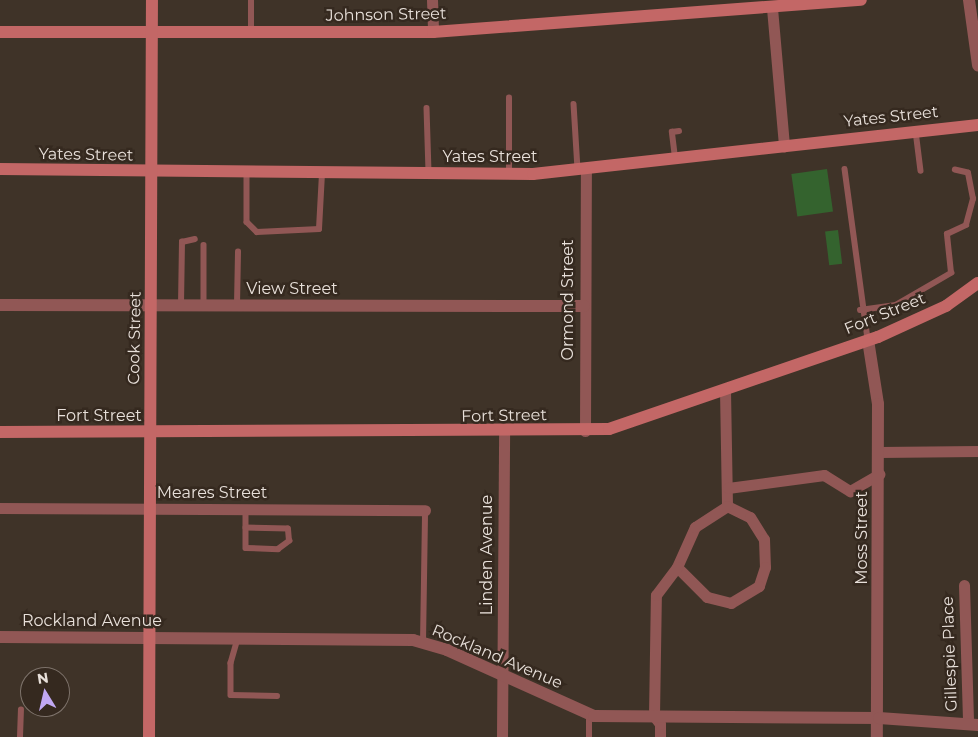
<!DOCTYPE html>
<html>
<head>
<meta charset="utf-8">
<style>
	body { margin:0 }
	#map { position:relative; width:978px; height:737px; overflow:hidden; background:#3f3328; font-family:Montserrat,sans-serif }
	div>[style] { position:absolute }
	[style*='--x'] { left:calc(var(--x)*1px); top:calc(var(--y)*1px); width:calc(var(--w)*1px); rotate:calc(var(--a)*1deg) }
	.green>* { inset:0; background:#34632e; transform-origin:0 0 }
	.service>* { height:5.5px; margin:-2.75px; padding:0 2.75px; transform-origin:2.75px; border-radius:2.75px; background:#915755 }
	.minor>* { height:11px; margin:-5.5px; padding:0 5.5px; transform-origin:5.5px; border-radius:5.5px; background:#915755 }
	.tertiary>* { height:12px; margin:-6px; padding:0 6px; transform-origin:6px; border-radius:6px; background:#915755 }
	.secondary>* { height:12px; margin:-6px; padding:0 6px; transform-origin:6px; border-radius:6px; background:#c36766 }
	span { translate:-50% -50%; white-space:nowrap; text-align:center; line-height:1.15; -webkit-text-stroke:5px #35291f; paint-order:stroke }
	.street-label { font-size:16px; color:#e8e0da }
	.north { position:absolute; left:20px; top:667px; width:50px; height:50px; box-sizing:border-box; background:#35291f; border:1px solid #7d726a; border-radius:50%; rotate:351deg; font-size:14px; font-weight:700; line-height:20px; text-align:center; color:#e8e0da }
	.north::after { content:''; display:block; margin:auto; width:18px; height:22px; background:#c1a8f3; clip-path:polygon(50% 0,100% 100%,50% 72%,0 100%) }
</style>
</head>
<body>
<div id="map">
	<div class="green">
		<div style="left:827px;top:169px;width:43px;height:36px;rotate:82deg"></div>
		<div style="left:838px;top:230px;width:34px;height:13px;rotate:83deg"></div>
	</div>
	<div class="service">
		<div style="--x:251;--y:33;--w:33;--a:-90"></div>
		<div style="--x:574;--y:104;--w:65;--a:86.5"></div>
		<div style="--x:427;--y:108;--w:65;--a:88.2"></div>
		<div style="--x:916;--y:131;--w:40;--a:82.9"></div>
		<div style="--x:675;--y:158;--w:26;--a:-97"></div>
		<div style="--x:672;--y:132;--w:7;--a:-8"></div>
		<div style="--x:845;--y:169;--w:173;--a:82.3"></div>
		<div style="--x:247;--y:173;--w:49;--a:90"></div>
		<div style="--x:247;--y:222;--w:14;--a:45"></div>
		<div style="--x:257;--y:232;--w:62;--a:-2.8"></div>
		<div style="--x:319;--y:229;--w:56;--a:-86.9"></div>
		<div style="--x:509;--y:174;--w:76;--a:-90"></div>
		<div style="--x:204;--y:245;--w:60;--a:90"></div>
		<div style="--x:181;--y:305;--w:63;--a:-89.1"></div>
		<div style="--x:182;--y:242;--w:13;--a:-13"></div>
		<div style="--x:237;--y:305;--w:53;--a:-88.9"></div>
		<div style="--x:860;--y:310;--w:36;--a:-8"></div>
		<div style="--x:896;--y:305;--w:64;--a:-30.2"></div>
		<div style="--x:951;--y:273;--w:39;--a:-96"></div>
		<div style="--x:947;--y:234;--w:21;--a:-25"></div>
		<div style="--x:966;--y:225;--w:27;--a:-75"></div>
		<div style="--x:973;--y:199;--w:26;--a:-101"></div>
		<div style="--x:968;--y:173;--w:13;--a:-167"></div>
		<div style="--x:246;--y:509;--w:39;--a:90"></div>
		<div style="--x:246;--y:548;--w:32;--a:2"></div>
		<div style="--x:278;--y:549;--w:14;--a:-36"></div>
		<div style="--x:289;--y:541;--w:12;--a:-95"></div>
		<div style="--x:288;--y:529;--w:42;--a:-178.6"></div>
		<div style="--x:238;--y:639;--w:25;--a:106"></div>
		<div style="--x:231;--y:663;--w:32;--a:90"></div>
		<div style="--x:231;--y:695;--w:46;--a:1.2"></div>
		<div style="--x:423;--y:643;--w:133;--a:-89.1"></div>
		<div style="--x:20;--y:737;--w:27;--a:-88"></div>
		<div style="--x:589;--y:737;--w:23;--a:-90"></div>
	</div>
	<div class="minor">
		<div style="--x:432;--y:0;--w:32;--a:88"></div>
		<div style="--x:772;--y:8;--w:139;--a:85"></div>
		<div style="--x:725;--y:390;--w:116;--a:89"></div>
		<div style="--x:585;--y:431;--w:262;--a:-89.8"></div>
		<div style="--x:879;--y:452;--w:99;--a:-0.6"></div>
		<div style="--x:728;--y:488;--w:97;--a:-7.7"></div>
		<div style="--x:824;--y:475;--w:31;--a:32"></div>
		<div style="--x:850;--y:491;--w:34;--a:-30"></div>
		<div style="--x:727;--y:506;--w:25;--a:26"></div>
		<div style="--x:750;--y:517;--w:26;--a:58"></div>
		<div style="--x:764;--y:539;--w:28;--a:88"></div>
		<div style="--x:765;--y:567;--w:20;--a:108"></div>
		<div style="--x:759;--y:586;--w:33;--a:149"></div>
		<div style="--x:731;--y:603;--w:25;--a:-166"></div>
		<div style="--x:707;--y:597;--w:42;--a:-135"></div>
		<div style="--x:677;--y:567;--w:44;--a:-65.8"></div>
		<div style="--x:695;--y:527;--w:38;--a:-33"></div>
		<div style="--x:0;--y:508;--w:425;--a:0.3"></div>
		<div style="--x:964;--y:585;--w:138;--a:88.3"></div>
		<div style="--x:502;--y:737;--w:305;--a:-89.6"></div>
		<div style="--x:660;--y:737;--w:13;--a:-90"></div>
		<div style="--x:660;--y:724;--w:10;--a:-127"></div>
		<div style="--x:654;--y:716;--w:121;--a:-89.1"></div>
		<div style="--x:656;--y:595;--w:35;--a:-53"></div>
	</div>
	<div class="tertiary">
		<div style="--x:969;--y:0;--w:66;--a:82.1"></div>
		<div style="--x:0;--y:305;--w:584;--a:0.1"></div>
		<div style="--x:868;--y:340;--w:65;--a:81.1"></div>
		<div style="--x:878;--y:404;--w:333;--a:90.2"></div>
		<div style="--x:0;--y:637;--w:413;--a:0.4"></div>
		<div style="--x:413;--y:640;--w:35;--a:16"></div>
		<div style="--x:447;--y:650;--w:161;--a:24.2"></div>
		<div style="--x:594;--y:716;--w:285;--a:0.4"></div>
		<div style="--x:879;--y:718;--w:99;--a:4"></div>
	</div>
	<div class="secondary">
		<div style="--x:0;--y:32;--w:433;--a:0"></div>
		<div style="--x:433;--y:32;--w:429;--a:-4.3"></div>
		<div style="--x:0;--y:169;--w:533;--a:0.54"></div>
		<div style="--x:533;--y:174;--w:448;--a:-6.3"></div>
		<div style="--x:0;--y:432;--w:609;--a:-0.28"></div>
		<div style="--x:609;--y:429;--w:284;--a:-18.9"></div>
		<div style="--x:878;--y:337;--w:75;--a:-24.5"></div>
		<div style="--x:946;--y:306;--w:39;--a:-36"></div>
		<div style="--x:149;--y:737;--w:737;--a:-89.77"></div>
	</div>
	<div class="street-label">
		<span style="left:386px;top:15px;rotate:-1deg">Johnson Street</span>
		<span style="left:891px;top:117px;rotate:-6deg">Yates Street</span>
		<span style="left:86px;top:155px;rotate:1deg">Yates Street</span>
		<span style="left:490px;top:157px">Yates Street</span>
		<span style="left:292px;top:289px">View Street</span>
		<span style="left:568px;top:300px;rotate:-90deg">Ormond Street</span>
		<span style="left:885px;top:314px;rotate:-22deg">Fort Street</span>
		<span style="left:135px;top:338px;rotate:-89deg">Cook Street</span>
		<span style="left:99px;top:416px">Fort Street</span>
		<span style="left:504px;top:416px;rotate:-1deg">Fort Street</span>
		<span style="left:212px;top:493px">Meares Street</span>
		<span style="left:862px;top:538px;rotate:-90deg">Moss Street</span>
		<span style="left:487px;top:555px;rotate:-90deg">Linden Avenue</span>
		<span style="left:92px;top:621px">Rockland Avenue</span>
		<span style="left:950px;top:654px;rotate:-92deg">Gillespie Place</span>
		<span style="left:497px;top:657px;rotate:23deg">Rockland Avenue</span>
	</div>
	<div class="north">N</div>
</div>
</body>
</html>
